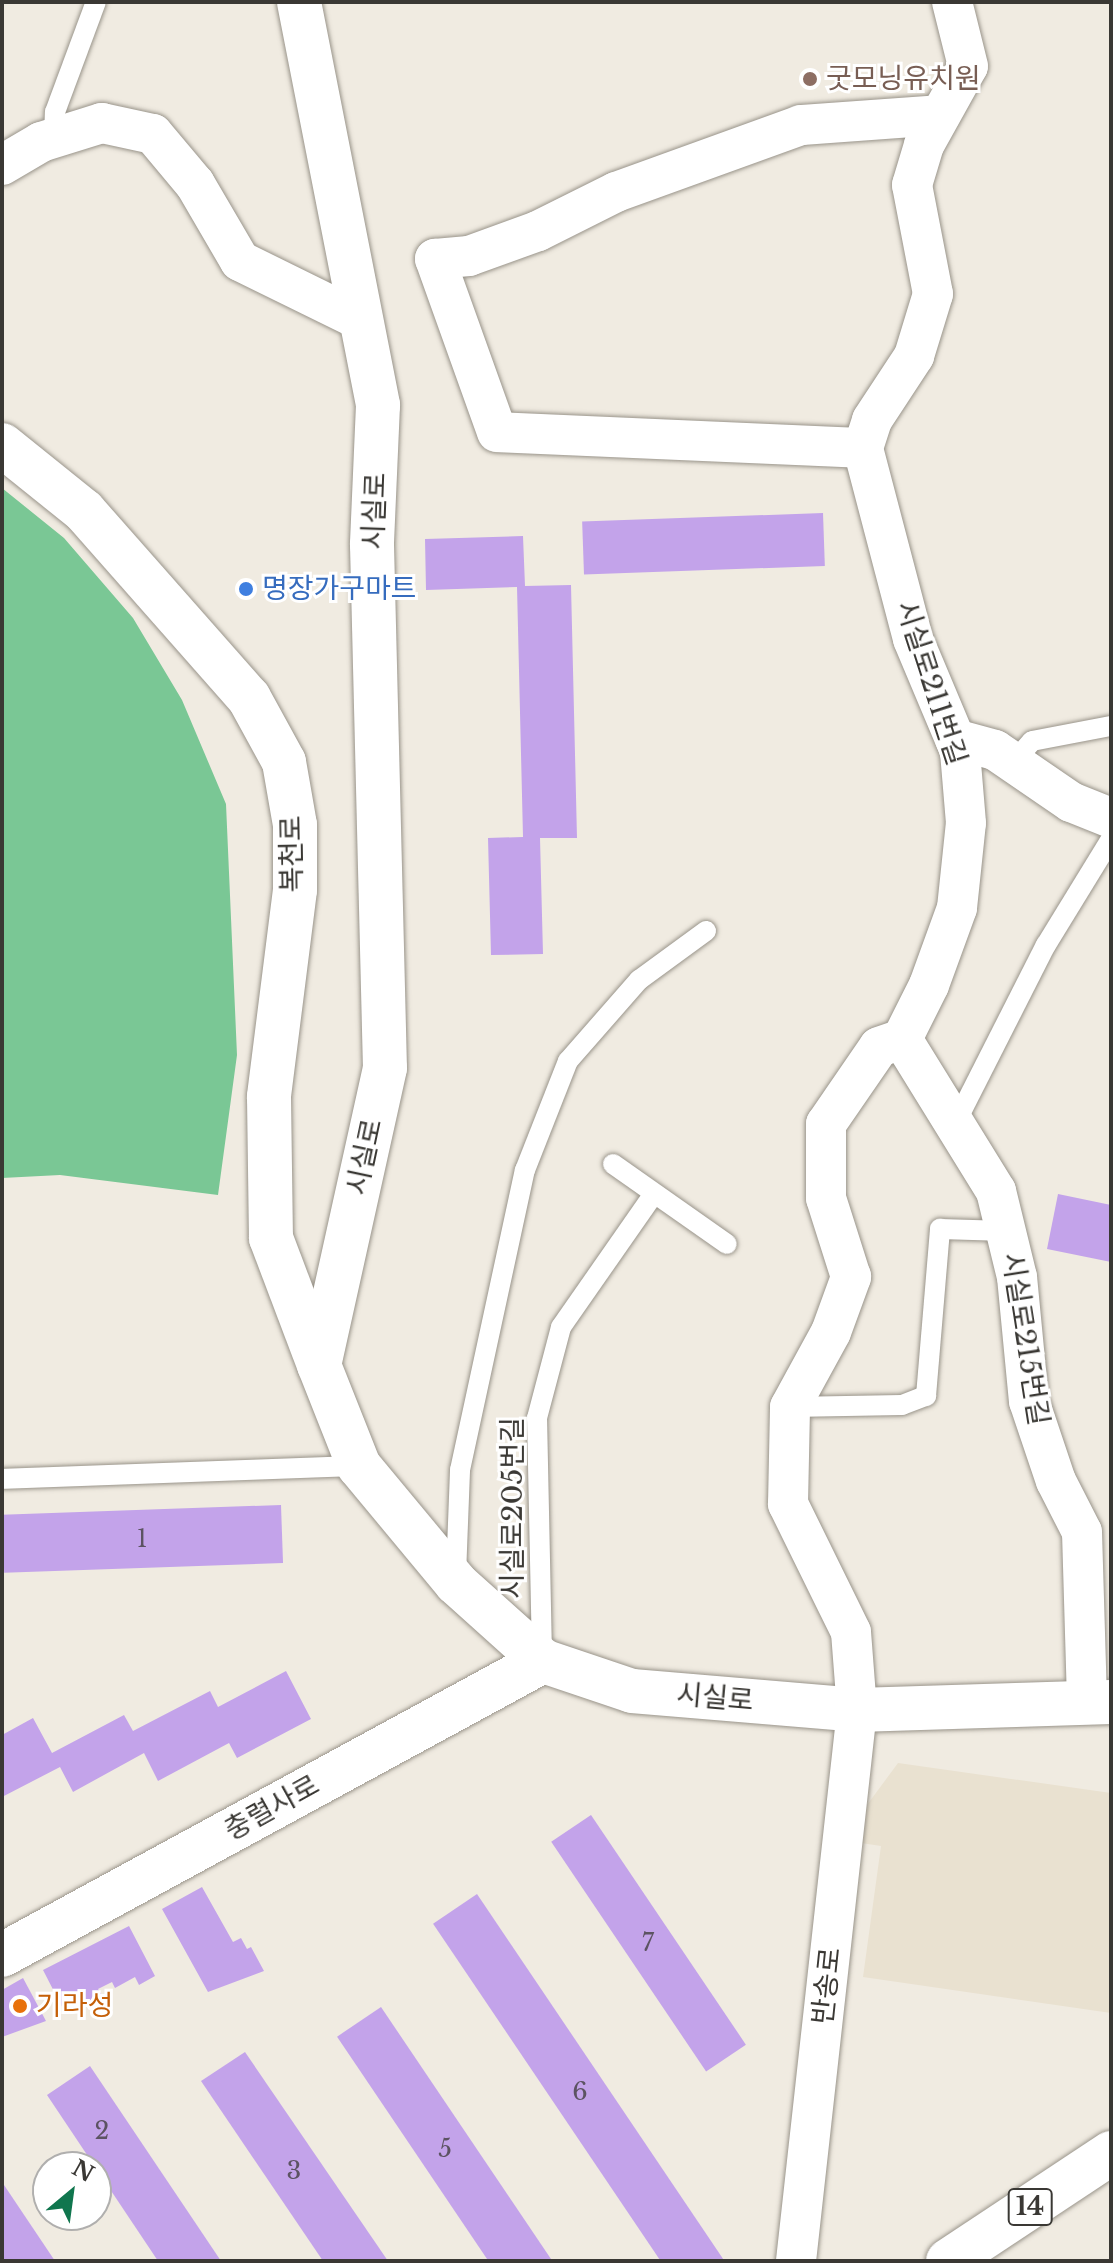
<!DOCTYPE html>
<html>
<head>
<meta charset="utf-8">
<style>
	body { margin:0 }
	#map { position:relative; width:1113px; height:2263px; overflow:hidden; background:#f0ebe1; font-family:"Libre Baskerville","Noto Sans KR",serif }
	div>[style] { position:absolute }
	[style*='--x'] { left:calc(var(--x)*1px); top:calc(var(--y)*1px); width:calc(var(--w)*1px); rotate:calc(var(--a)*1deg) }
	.built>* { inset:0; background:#e9e1d0 }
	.forest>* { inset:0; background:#7ac795 }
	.building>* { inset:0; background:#c3a3ea; transform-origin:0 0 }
	.roads { filter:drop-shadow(0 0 2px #99948a) drop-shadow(0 0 2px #99948a) }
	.lane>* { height:20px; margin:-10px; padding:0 10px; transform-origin:10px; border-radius:10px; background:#fff }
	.street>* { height:40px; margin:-20px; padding:0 20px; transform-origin:20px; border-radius:20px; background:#fff }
	.secondary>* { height:44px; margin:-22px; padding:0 22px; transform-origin:22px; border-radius:22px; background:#fff }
	.primary>* { height:44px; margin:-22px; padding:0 22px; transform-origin:22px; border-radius:22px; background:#fff }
	.dots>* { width:22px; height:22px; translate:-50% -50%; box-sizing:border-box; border:4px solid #fff; border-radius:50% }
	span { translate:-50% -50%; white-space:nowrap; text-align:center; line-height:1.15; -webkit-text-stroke:6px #fff; paint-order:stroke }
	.number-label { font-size:24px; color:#5c5362 }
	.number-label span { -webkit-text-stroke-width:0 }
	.shield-label span { padding:2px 6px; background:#fff; border:2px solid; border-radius:6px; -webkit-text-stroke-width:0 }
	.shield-label { font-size:26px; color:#3a3834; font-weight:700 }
	.education-label { font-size:28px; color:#785e54 }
	.left { translate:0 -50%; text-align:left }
	.street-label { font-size:28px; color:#3a3834 }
	.shop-label { font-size:28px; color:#366cbe }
	.food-label { font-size:28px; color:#c56008 }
	.frame { position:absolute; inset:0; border:4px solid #3a3834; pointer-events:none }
	.north { position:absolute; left:32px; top:2151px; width:80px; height:80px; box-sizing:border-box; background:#fff; border:2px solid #b0afae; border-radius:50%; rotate:29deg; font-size:22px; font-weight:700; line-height:32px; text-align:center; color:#3a3834 }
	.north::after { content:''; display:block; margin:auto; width:28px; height:36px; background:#10764e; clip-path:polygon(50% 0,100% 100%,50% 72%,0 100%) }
</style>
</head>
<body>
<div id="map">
	<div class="built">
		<div style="clip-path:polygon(898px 1763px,1111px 1793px,1111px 2013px,863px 1977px,881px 1846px,861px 1843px,867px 1805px)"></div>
	</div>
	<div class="forest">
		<div style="clip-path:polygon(2px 488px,64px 538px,133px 618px,182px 700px,226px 804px,237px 1055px,218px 1195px,60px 1175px,2px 1178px)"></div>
	</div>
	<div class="building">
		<div style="left:823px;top:513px;width:53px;height:241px;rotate:88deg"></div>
		<div style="clip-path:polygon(523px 536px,525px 586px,571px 585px,577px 838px,540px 838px,543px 954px,491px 955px,488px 838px,523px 837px,517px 587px,426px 590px,425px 539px)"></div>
		<div style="clip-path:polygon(1058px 1194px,1111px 1205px,1111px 1262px,1047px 1249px)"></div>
		<div style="left:281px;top:1505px;width:58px;height:279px;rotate:88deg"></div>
		<div style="clip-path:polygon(286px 1671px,311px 1719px,237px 1758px,229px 1743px,158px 1781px,144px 1753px,73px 1792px,60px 1767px,2px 1797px,2px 1735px,33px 1718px,52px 1753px,124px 1715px,133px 1731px,210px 1691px,218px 1707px)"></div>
		<div style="left:591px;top:1815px;width:277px;height:48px;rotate:56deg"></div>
		<div style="clip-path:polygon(202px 1887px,233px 1942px,241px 1938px,247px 1949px,251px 1947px,264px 1971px,208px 1992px,162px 1909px)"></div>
		<div style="left:477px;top:1894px;width:445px;height:53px;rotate:56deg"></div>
		<div style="clip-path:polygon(129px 1926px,155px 1976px,139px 1985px,135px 1977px,115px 1988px,112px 1982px,98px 1989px,103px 1997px,83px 2007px,79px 1998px,62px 2007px,43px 1970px)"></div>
		<div style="clip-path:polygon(23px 1978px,46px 2021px,2px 2037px,2px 1990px)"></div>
		<div style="left:381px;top:2007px;width:307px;height:53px;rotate:56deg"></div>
		<div style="clip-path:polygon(245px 2052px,388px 2261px,323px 2261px,201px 2081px)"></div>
		<div style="clip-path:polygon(90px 2066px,221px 2261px,158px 2261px,47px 2095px)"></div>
		<div style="clip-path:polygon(2px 2182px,55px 2261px,2px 2261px)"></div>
	</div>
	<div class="roads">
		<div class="lane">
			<div style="--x:54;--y:138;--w:26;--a:-88"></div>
			<div style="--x:55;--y:112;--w:117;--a:-69.6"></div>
			<div style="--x:1012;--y:764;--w:30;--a:-49"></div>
			<div style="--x:1032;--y:741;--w:80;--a:-10.8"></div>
			<div style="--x:955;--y:1124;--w:201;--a:-63.1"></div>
			<div style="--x:1046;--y:945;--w:124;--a:-58.5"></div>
			<div style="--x:613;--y:1164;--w:139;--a:35.1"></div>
			<div style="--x:790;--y:1407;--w:112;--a:-1"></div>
			<div style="--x:902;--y:1405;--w:26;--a:-21"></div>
			<div style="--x:926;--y:1396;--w:168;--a:-85.2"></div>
			<div style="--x:940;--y:1229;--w:66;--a:1.7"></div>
			<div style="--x:2;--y:1479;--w:357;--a:-2.1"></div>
			<div style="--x:456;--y:1575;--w:105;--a:-87.8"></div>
			<div style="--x:460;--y:1470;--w:307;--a:-77.8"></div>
			<div style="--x:525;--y:1170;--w:117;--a:-68.5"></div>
			<div style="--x:568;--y:1061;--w:108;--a:-48.8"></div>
			<div style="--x:639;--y:980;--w:83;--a:-36.2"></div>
			<div style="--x:542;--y:1655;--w:237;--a:-91.2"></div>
			<div style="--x:537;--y:1418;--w:94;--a:-75.2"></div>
			<div style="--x:561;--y:1327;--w:161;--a:-55.1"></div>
		</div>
		<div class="street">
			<div style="--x:2;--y:165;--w:45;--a:-30.5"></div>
			<div style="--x:41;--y:142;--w:64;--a:-17.3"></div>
			<div style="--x:102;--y:123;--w:52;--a:12.2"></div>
			<div style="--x:153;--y:134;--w:65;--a:50"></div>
			<div style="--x:195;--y:184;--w:89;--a:59.7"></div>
			<div style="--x:240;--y:261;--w:134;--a:26.2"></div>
			<div style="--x:863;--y:448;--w:366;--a:-177.5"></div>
			<div style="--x:497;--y:432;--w:184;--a:-109.7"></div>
			<div style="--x:435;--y:259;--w:34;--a:-5"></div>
			<div style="--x:469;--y:256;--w:73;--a:-19.9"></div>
			<div style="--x:538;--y:231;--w:87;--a:-26.6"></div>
			<div style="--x:616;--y:192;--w:197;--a:-19.9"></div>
			<div style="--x:801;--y:125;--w:139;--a:-4.1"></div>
			<div style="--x:955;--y:739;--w:41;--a:15.4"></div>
			<div style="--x:995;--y:750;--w:92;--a:34.4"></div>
			<div style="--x:1071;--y:802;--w:43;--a:21.8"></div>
			<div style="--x:902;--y:1039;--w:179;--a:58.3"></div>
			<div style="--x:996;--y:1191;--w:89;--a:76.3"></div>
			<div style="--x:1017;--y:1277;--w:125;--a:84.5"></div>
			<div style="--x:1029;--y:1401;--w:84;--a:71.4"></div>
			<div style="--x:1056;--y:1481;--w:57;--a:63"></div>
			<div style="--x:1082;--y:1532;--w:170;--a:88.3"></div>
			<div style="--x:796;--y:2261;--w:554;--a:-83.68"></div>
			<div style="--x:857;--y:1710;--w:78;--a:-94.4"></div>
			<div style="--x:851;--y:1632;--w:143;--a:-116.2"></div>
			<div style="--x:788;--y:1504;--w:97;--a:-88.8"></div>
			<div style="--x:790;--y:1407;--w:85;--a:-61.3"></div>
			<div style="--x:831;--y:1332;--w:59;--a:-70"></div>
			<div style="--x:851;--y:1277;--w:83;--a:-107.6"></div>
			<div style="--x:826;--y:1198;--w:74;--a:-90"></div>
			<div style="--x:826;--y:1124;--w:93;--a:-55.5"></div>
			<div style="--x:879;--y:1047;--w:24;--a:-19"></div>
			<div style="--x:902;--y:1039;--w:60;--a:-63.4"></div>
			<div style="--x:929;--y:985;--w:82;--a:-70"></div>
			<div style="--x:957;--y:908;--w:85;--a:-84"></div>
			<div style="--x:966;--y:823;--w:72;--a:-94.8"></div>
			<div style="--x:960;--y:751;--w:121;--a:-112.8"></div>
			<div style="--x:913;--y:639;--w:197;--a:-104.7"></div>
			<div style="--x:863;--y:448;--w:29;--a:-72"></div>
			<div style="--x:872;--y:420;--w:77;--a:-56.7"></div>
			<div style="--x:914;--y:356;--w:65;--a:-73"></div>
			<div style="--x:933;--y:294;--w:111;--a:-100.9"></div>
			<div style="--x:912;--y:185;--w:42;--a:-73.3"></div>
			<div style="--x:924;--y:145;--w:90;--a:-60.9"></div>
			<div style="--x:968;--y:66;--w:66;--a:-104"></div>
		</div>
		<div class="secondary">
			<div style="--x:299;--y:2;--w:411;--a:78.9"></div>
			<div style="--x:378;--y:405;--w:140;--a:92.5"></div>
			<div style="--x:372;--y:545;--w:523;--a:88.58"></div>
			<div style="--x:385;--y:1068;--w:304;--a:102.5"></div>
			<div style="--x:319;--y:1365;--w:109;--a:68.4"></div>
			<div style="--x:359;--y:1466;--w:152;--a:50.3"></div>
			<div style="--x:456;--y:1583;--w:117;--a:41.9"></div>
			<div style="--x:543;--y:1661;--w:94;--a:18.6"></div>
			<div style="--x:632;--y:1691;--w:226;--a:4.8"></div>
			<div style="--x:857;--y:1710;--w:254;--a:-1.8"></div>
			<div style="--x:2;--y:445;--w:105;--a:38.8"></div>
			<div style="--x:84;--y:511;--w:249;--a:48.6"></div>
			<div style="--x:249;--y:698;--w:73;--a:61.3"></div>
			<div style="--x:284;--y:762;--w:64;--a:80.1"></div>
			<div style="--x:295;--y:825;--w:65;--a:90"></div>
			<div style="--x:295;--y:890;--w:209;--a:97.2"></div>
			<div style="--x:269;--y:1097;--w:141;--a:89.2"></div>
			<div style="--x:271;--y:1238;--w:136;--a:69.3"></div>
			<div style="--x:2;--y:1955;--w:616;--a:-28.52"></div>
		</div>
		<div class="primary">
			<div style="--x:948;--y:2261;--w:196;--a:-33.5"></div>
		</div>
	</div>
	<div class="dots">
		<div style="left:810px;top:79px;background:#8d6e63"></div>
		<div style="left:246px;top:589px;background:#3f7fe0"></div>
		<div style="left:20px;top:2006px;background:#e8710a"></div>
	</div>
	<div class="number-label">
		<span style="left:142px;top:1539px">1</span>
		<span style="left:648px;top:1943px">7</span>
		<span style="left:580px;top:2092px">6</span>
		<span style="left:102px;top:2131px">2</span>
		<span style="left:445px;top:2149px">5</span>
		<span style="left:294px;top:2171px">3</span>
	</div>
	<div class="shield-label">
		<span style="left:1030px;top:2207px">14</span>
	</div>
	<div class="education-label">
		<span class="left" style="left:826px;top:79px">굿모닝유치원</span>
	</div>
	<div class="street-label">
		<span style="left:375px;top:511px;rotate:-88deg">시실로</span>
		<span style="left:931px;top:683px;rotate:72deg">시실로211번길</span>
		<span style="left:292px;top:854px;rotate:-91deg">복천로</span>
		<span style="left:365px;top:1157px;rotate:-78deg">시실로</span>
		<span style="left:1025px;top:1339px;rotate:81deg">시실로215번길</span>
		<span style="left:513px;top:1508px;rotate:-90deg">시실로205번길</span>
		<span style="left:715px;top:1698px;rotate:5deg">시실로</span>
		<span style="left:272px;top:1808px;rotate:-29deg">충렬사로</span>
		<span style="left:827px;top:1986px;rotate:-84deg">반송로</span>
	</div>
	<div class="shop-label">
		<span class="left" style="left:262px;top:589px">명장가구마트</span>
	</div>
	<div class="food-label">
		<span class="left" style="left:36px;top:2006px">기라성</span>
	</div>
	<div class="frame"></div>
	<div class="north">N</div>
</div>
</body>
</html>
